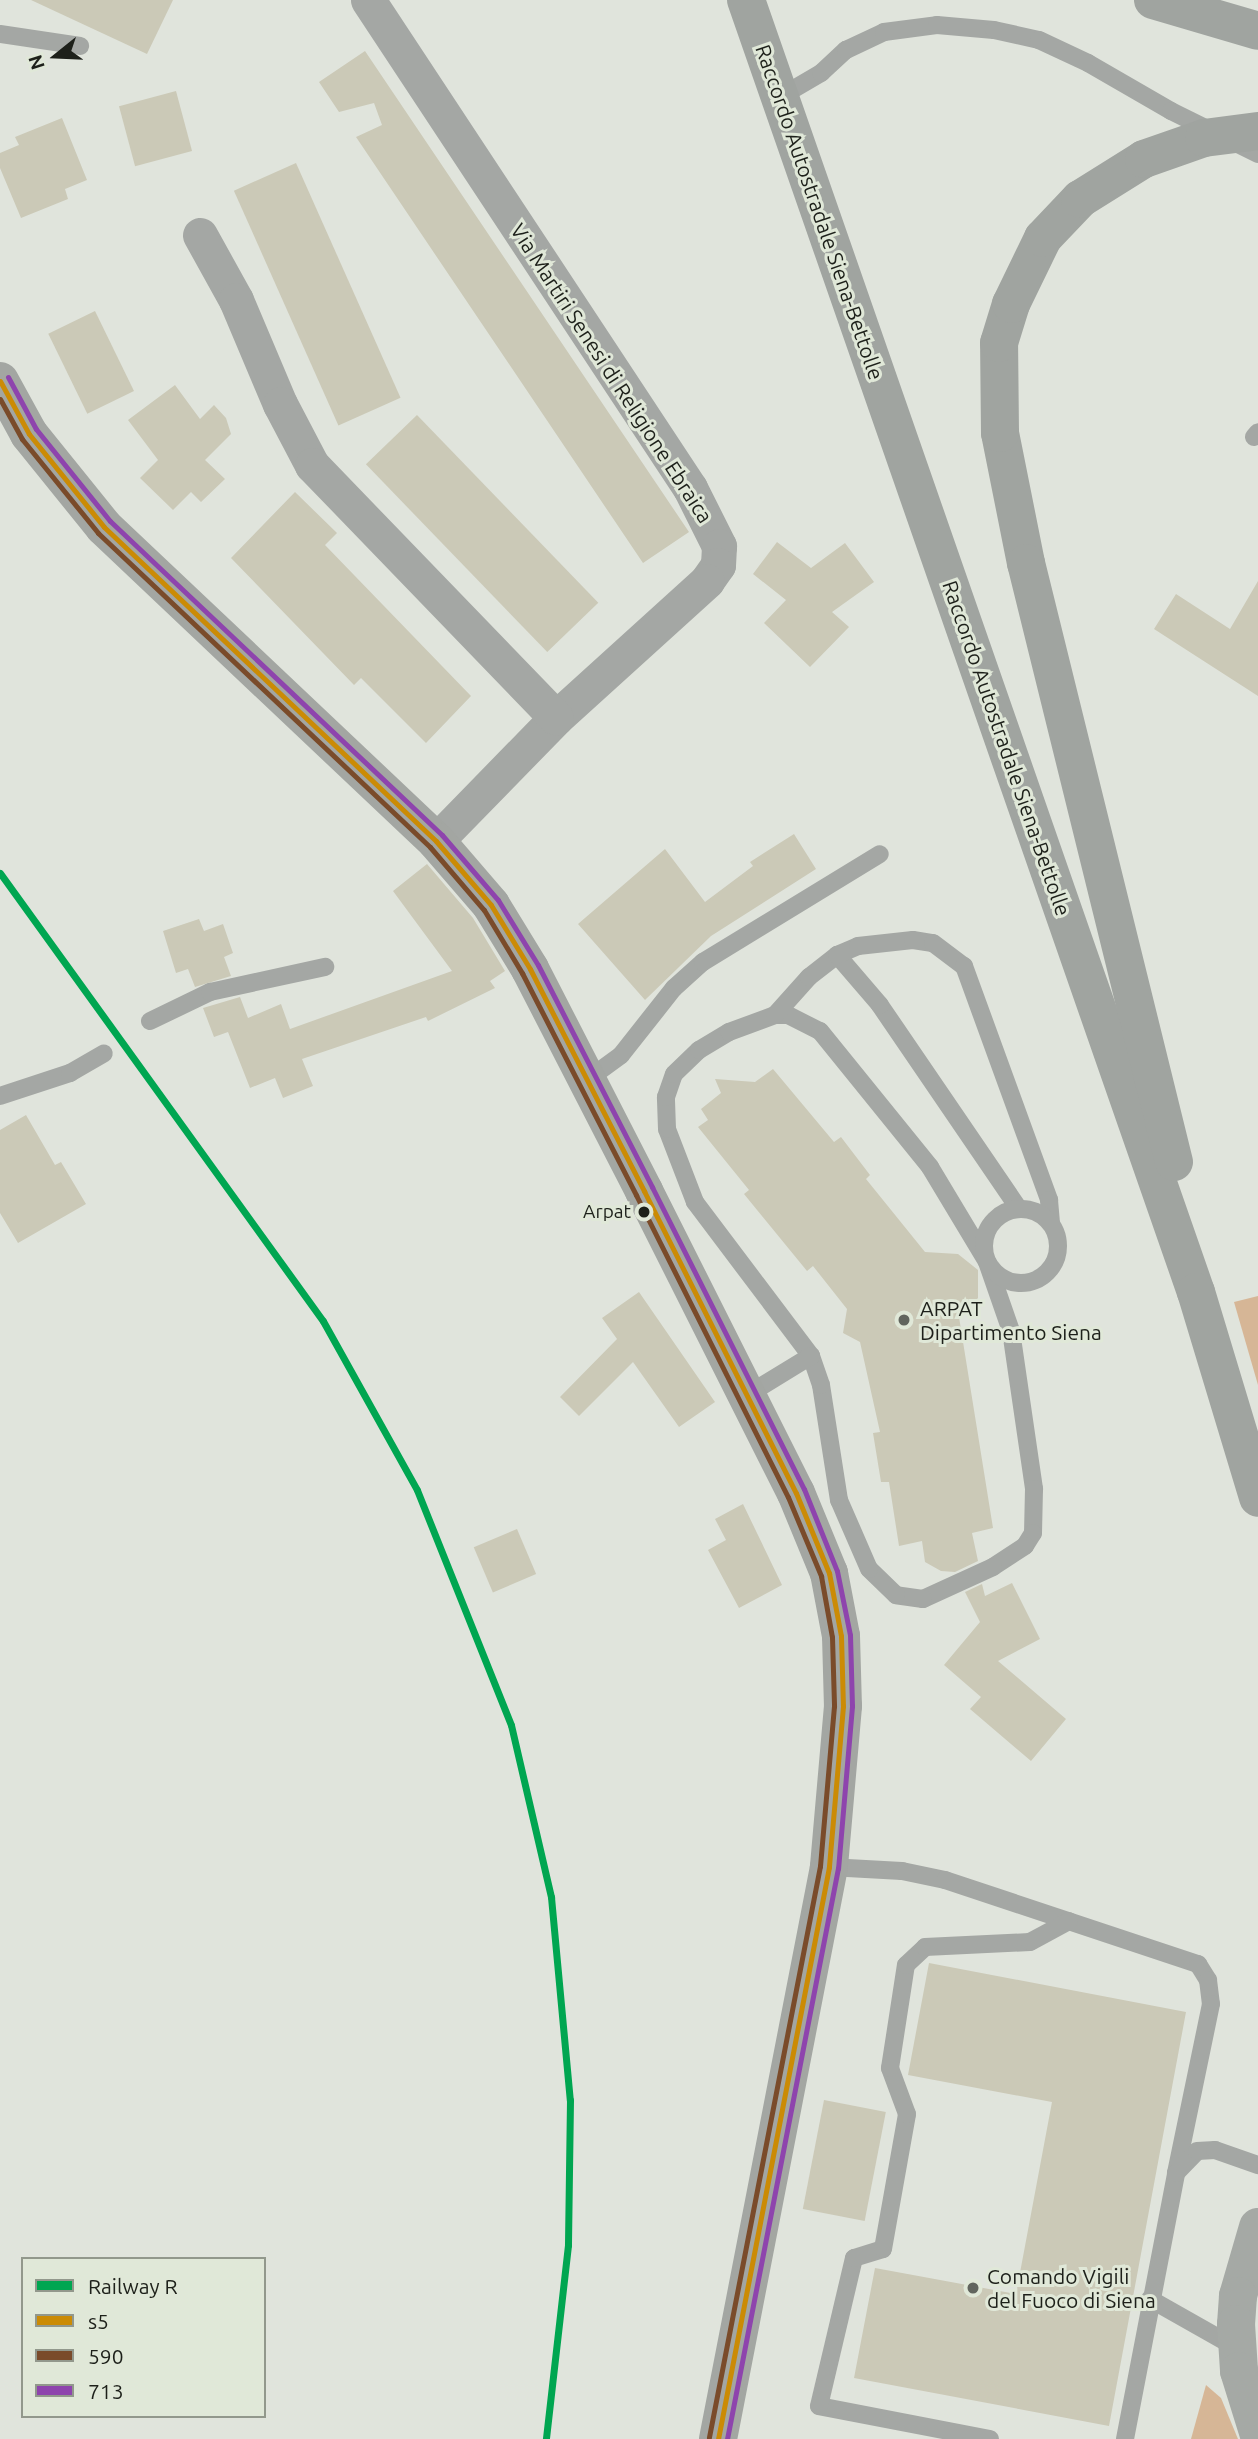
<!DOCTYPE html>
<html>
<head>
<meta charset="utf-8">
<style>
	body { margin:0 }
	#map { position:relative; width:1258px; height:2439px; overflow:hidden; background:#e0e4dc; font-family:Ubuntu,sans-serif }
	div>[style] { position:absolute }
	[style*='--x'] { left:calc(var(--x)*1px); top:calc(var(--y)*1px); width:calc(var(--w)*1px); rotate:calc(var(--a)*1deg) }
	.forest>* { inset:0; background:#d6b696 }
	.building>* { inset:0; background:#cbc9b7; transform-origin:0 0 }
	.lane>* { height:18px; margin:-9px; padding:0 9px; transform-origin:9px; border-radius:9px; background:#a4a7a4 }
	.lane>.ring { margin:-9px; padding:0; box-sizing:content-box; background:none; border:18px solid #a4a7a4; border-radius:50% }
	.street>* { height:35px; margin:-17.5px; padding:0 17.5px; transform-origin:17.5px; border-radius:17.5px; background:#a4a7a4 }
	.secondary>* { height:38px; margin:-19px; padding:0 19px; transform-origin:19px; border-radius:19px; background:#a3a6a2 }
	.primary>* { height:38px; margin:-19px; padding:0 19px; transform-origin:19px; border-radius:19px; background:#a5a9a5 }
	.highway>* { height:38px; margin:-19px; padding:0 19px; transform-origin:19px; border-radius:19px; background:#a0a4a0 }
	.highway-bridge>* { height:38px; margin:-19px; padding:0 19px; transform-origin:19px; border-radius:19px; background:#a0a4a0 }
	.bus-1>* { height:5px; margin:-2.5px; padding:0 2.5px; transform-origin:2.5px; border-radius:2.5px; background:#cb8b05 }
	.bus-2>* { height:5px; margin:-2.5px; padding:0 2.5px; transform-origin:2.5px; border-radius:2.5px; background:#7a4b2a }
	.bus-3>* { height:5px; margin:-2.5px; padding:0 2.5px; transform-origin:2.5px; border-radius:2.5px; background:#8e44ad }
	.rail-1>* { height:7px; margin:-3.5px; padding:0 3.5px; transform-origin:3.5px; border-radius:3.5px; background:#00a651 }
	.dots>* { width:19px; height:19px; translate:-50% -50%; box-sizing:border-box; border:4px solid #e0e8d8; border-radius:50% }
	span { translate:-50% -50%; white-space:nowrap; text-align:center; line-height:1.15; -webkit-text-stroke:6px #e0e8d8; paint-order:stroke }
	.bus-label { font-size:19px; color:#1d201a }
	.right { translate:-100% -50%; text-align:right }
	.street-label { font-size:21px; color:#1d201a }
	.poi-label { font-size:21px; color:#1d201a }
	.left { translate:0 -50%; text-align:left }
	.legend { position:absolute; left:21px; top:2257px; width:245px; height:161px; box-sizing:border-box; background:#e0e8d8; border:2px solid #92988c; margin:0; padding:9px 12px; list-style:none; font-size:21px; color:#1d201a }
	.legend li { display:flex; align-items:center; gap:14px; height:35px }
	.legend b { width:35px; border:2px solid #92988c }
	.north { position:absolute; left:21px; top:21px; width:70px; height:70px; -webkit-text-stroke:5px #e0e8d8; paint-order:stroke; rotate:252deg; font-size:19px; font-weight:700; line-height:28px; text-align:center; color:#1d201a }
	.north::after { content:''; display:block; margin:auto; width:24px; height:32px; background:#1d201a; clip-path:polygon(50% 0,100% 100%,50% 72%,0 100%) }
</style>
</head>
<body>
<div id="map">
	<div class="forest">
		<div style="clip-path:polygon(1258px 1296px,1258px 1385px,1234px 1302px)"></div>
		<div style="clip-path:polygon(1206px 2385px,1221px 2398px,1238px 2439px,1191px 2439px)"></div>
	</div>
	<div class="building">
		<div style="clip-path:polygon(31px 0,173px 0,147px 54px)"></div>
		<div style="clip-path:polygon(365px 51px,689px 532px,643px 563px,356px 137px,382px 125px,374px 103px,339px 112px,319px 82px)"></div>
		<div style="left:176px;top:91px;width:62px;height:59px;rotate:75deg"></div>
		<div style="clip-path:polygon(62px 118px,87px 180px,65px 189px,68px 199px,21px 218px,0 168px,0 153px,19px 145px,15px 137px)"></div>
		<div style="left:296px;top:163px;width:257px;height:68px;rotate:66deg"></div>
		<div style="left:95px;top:311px;width:89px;height:52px;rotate:64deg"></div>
		<div style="clip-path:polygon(175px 385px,200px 419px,214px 405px,226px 418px,231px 434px,205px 460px,225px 479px,201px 502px,191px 492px,173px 510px,140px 478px,158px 460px,128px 420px)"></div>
		<div style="left:417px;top:415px;width:261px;height:71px;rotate:46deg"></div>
		<div style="clip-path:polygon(295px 492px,337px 533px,325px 545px,471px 696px,426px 743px,361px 678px,354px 685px,231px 558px)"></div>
		<div style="clip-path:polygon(777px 542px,811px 568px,845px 543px,874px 582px,832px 612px,849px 627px,810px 667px,764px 623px,786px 600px,753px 574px)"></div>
		<div style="clip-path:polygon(1258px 581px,1258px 696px,1154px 629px,1176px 594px,1230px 629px)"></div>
		<div style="clip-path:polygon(794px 834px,816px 869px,711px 936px,645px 1000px,578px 924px,665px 849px,705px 902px,753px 866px,750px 862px)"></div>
		<div style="clip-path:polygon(427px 864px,473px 918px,505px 971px,490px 981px,495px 988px,428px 1021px,426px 1017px,302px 1059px,313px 1086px,283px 1098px,275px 1078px,250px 1088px,228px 1032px,214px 1037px,203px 1008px,240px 997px,248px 1018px,281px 1004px,290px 1029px,452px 971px,393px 891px)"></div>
		<div style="clip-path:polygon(199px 919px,204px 931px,223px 924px,233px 953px,224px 957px,231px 976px,195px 987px,188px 969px,176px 973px,163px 931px)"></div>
		<div style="clip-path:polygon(773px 1069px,834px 1142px,841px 1137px,870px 1175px,866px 1179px,925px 1252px,958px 1254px,978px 1270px,978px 1298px,959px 1317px,993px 1528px,972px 1533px,978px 1561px,955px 1572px,941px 1571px,925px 1562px,922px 1541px,899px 1546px,889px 1482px,881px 1482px,873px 1433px,880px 1432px,860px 1342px,843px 1333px,847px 1309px,813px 1266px,807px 1271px,744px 1194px,749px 1190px,698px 1127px,708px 1120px,701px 1109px,721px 1093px,715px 1079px,755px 1082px)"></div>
		<div style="clip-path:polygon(26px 1115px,55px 1165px,61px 1162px,86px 1204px,18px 1243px,0 1213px,0 1130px)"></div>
		<div style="clip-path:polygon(639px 1292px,715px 1402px,679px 1427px,633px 1362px,579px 1416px,560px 1397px,617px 1339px,602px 1318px)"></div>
		<div style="clip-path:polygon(743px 1504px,782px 1585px,739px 1608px,708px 1550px,726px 1540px,715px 1519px)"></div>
		<div style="left:517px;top:1529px;width:49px;height:47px;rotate:67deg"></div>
		<div style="clip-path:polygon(1012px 1583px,1040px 1639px,998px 1661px,1066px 1719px,1031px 1761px,970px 1709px,981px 1697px,944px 1665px,980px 1622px,965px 1592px,982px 1584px,985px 1596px)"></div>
		<div style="clip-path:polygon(929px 1963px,1186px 2012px,1109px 2426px,854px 2378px,875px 2268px,1016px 2294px,1052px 2102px,908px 2075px)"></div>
		<div style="left:824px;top:2100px;width:63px;height:111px;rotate:11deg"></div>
	</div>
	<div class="lane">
		<div style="--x:0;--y:34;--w:81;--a:8.5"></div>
		<div style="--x:780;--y:97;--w:48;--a:-30.3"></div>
		<div style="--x:821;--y:73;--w:34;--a:-43"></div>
		<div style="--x:846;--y:50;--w:42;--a:-25.3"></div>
		<div style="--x:884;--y:32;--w:53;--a:-7.5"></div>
		<div style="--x:937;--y:25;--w:57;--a:5"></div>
		<div style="--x:994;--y:30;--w:46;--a:12.5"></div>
		<div style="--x:1039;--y:40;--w:54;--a:25.1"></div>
		<div style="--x:1088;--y:63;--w:96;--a:30"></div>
		<div style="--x:1171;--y:111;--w:97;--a:26.3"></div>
		<div style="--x:1254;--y:437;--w:6;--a:-51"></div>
		<div style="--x:775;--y:1015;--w:13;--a:0"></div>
		<div style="--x:788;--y:1015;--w:36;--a:27"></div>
		<div style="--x:820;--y:1031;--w:175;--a:51"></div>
		<div style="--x:930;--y:1167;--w:111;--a:59"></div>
		<div style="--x:987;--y:1262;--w:73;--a:70.8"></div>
		<div style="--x:1011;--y:1331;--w:160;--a:81.7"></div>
		<div style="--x:1034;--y:1489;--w:44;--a:91.3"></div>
		<div style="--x:1033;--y:1533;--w:15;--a:122"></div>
		<div style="--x:1025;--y:1546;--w:38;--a:147"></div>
		<div style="--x:993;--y:1567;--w:77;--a:155.4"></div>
		<div style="--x:923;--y:1599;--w:27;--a:-172"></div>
		<div style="--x:896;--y:1595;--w:37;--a:-136"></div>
		<div style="--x:869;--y:1569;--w:75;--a:-113.5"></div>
		<div style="--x:839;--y:1500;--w:116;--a:-98.9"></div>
		<div style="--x:821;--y:1385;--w:31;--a:-109"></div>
		<div style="--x:811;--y:1356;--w:193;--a:-127"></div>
		<div style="--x:695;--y:1202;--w:78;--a:-111"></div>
		<div style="--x:667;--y:1129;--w:32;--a:-92"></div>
		<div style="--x:666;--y:1097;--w:24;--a:-71"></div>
		<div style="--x:674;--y:1074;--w:35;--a:-44"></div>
		<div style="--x:699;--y:1050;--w:35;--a:-31"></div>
		<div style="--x:729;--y:1032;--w:49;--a:-20.3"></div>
		<div style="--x:775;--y:1015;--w:51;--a:-48.2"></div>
		<div style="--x:809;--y:977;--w:36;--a:-38"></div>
		<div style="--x:150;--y:1021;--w:67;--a:-25.8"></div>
		<div style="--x:210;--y:992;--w:118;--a:-12.3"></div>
		<div style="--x:587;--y:1080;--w:42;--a:-36.3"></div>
		<div style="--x:621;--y:1055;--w:85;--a:-51.7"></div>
		<div style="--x:674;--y:988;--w:39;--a:-42"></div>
		<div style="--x:703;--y:962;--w:207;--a:-31.4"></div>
		<div style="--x:0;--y:1096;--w:74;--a:-18.2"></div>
		<div style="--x:70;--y:1073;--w:39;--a:-30"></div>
		<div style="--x:1019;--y:1209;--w:247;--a:-124.3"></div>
		<div style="--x:880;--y:1005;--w:66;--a:-130.7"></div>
		<div style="--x:837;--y:955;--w:23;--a:-23"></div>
		<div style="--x:858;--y:946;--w:55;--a:-6.2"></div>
		<div style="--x:913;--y:940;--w:20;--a:9"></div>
		<div style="--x:933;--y:943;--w:39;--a:37"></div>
		<div style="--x:964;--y:966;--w:249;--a:70"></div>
		<div style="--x:1049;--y:1200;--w:23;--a:85"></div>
		<div class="ring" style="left:984px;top:1209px;width:56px;height:56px"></div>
		<div style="--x:747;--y:1395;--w:75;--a:-31.4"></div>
		<div style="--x:829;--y:1867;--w:73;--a:3.1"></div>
		<div style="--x:902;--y:1871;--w:44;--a:11.8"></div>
		<div style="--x:945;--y:1880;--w:267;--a:18.4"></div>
		<div style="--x:1198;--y:1964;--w:19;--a:58"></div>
		<div style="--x:1208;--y:1980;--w:24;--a:83"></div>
		<div style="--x:1211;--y:2004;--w:173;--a:101.7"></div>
		<div style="--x:1150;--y:2299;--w:98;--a:29.5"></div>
		<div style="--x:990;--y:2439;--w:174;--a:-169.1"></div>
		<div style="--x:819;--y:2406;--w:152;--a:-76.7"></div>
		<div style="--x:854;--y:2258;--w:30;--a:-17"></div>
		<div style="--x:883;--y:2249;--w:137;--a:-79.9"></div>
		<div style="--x:907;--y:2114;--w:49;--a:-110.3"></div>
		<div style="--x:890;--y:2068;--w:104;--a:-81.2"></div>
		<div style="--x:906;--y:1965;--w:26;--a:-43"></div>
		<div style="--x:925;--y:1947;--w:105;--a:-2.7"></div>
		<div style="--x:1030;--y:1942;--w:44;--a:-28.3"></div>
		<div style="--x:1125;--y:2439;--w:271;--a:-79.1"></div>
		<div style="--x:1176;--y:2173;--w:30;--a:-46"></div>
		<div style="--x:1197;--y:2151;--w:18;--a:-3"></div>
		<div style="--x:1215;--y:2150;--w:46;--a:19.2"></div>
	</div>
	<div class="street">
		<div style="--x:368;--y:0;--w:585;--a:56.58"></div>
		<div style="--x:690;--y:488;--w:65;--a:63.4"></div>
		<div style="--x:719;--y:546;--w:19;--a:93"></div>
		<div style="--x:718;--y:565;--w:19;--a:125"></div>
		<div style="--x:707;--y:581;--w:204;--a:137.8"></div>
		<div style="--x:556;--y:718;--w:172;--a:134.3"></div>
		<div style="--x:200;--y:235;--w:74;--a:61"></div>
		<div style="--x:236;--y:300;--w:113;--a:67.1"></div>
		<div style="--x:280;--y:404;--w:69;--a:62.3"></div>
		<div style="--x:312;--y:465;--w:351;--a:46"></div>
	</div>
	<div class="secondary">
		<div style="--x:0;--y:381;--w:60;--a:61.3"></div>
		<div style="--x:29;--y:434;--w:119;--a:51.1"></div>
		<div style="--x:104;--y:527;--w:457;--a:43.4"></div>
		<div style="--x:436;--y:841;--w:84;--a:49.3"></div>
		<div style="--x:491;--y:905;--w:75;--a:58.6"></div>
		<div style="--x:530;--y:969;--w:250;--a:62.8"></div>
		<div style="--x:644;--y:1191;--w:338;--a:63.3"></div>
		<div style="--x:796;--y:1493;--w:87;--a:67.6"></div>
		<div style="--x:829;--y:1573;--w:64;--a:79.2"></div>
		<div style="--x:841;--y:1636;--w:70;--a:88.4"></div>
		<div style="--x:843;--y:1706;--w:162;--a:95"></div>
		<div style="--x:829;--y:1867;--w:583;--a:100.98"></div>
	</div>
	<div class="primary">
		<div style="--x:1258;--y:2227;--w:72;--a:106.2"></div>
		<div style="--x:1238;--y:2296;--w:28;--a:94"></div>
		<div style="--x:1236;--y:2324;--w:47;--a:86.3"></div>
		<div style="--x:1239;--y:2371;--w:64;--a:72.7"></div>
	</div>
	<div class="highway">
		<div style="--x:746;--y:0;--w:1368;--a:70.8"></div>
		<div style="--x:1196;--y:1292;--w:215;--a:73.2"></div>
		<div style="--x:1153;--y:0;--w:109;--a:16.4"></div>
		<div style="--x:1000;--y:433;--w:133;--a:78.7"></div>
		<div style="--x:1026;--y:563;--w:617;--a:76.12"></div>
	</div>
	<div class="highway-bridge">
		<div style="--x:1000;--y:433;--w:90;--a:-90.6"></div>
		<div style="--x:999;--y:343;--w:41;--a:-72.9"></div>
		<div style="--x:1011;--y:304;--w:73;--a:-64.1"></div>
		<div style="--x:1043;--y:238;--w:54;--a:-46.5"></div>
		<div style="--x:1080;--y:199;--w:75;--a:-32"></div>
		<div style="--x:1144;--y:159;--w:64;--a:-19.3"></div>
		<div style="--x:1204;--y:138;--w:54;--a:-7.4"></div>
	</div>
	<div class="bus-1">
		<div style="--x:0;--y:381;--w:60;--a:61.3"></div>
		<div style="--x:29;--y:434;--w:119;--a:51.1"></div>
		<div style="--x:104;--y:527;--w:457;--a:43.4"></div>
		<div style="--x:436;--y:841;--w:84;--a:49.3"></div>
		<div style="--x:491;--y:905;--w:75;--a:58.6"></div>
		<div style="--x:530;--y:969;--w:250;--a:62.8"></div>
		<div style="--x:644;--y:1191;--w:338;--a:63.3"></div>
		<div style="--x:796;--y:1493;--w:87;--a:67.6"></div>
		<div style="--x:829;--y:1573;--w:64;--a:79.2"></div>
		<div style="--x:841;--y:1636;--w:70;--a:88.4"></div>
		<div style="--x:843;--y:1706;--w:162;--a:95"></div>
		<div style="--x:829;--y:1867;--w:583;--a:100.98"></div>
	</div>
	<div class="bus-2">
		<div style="--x:0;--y:399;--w:46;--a:61.2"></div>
		<div style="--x:22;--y:439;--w:121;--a:51"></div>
		<div style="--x:98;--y:533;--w:457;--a:43.4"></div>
		<div style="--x:430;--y:847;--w:83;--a:49.4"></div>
		<div style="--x:484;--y:910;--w:74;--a:58.9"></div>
		<div style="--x:522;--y:973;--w:250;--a:62.8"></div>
		<div style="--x:636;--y:1195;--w:338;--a:63.3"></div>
		<div style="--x:788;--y:1497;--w:86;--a:67.3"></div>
		<div style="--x:821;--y:1576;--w:62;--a:79.8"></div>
		<div style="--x:832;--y:1637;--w:69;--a:88.3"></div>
		<div style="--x:834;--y:1706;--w:161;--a:95"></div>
		<div style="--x:820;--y:1866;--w:582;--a:101"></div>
	</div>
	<div class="bus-3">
		<div style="--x:8;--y:377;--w:59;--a:61.7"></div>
		<div style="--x:36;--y:429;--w:118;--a:51.2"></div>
		<div style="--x:110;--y:521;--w:457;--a:43.4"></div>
		<div style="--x:442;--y:835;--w:86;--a:49.3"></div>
		<div style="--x:498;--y:900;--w:76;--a:58.4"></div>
		<div style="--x:538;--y:965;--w:250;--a:62.8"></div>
		<div style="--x:652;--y:1187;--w:338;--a:63.3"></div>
		<div style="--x:804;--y:1489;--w:88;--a:68.1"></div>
		<div style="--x:837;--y:1571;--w:65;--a:78.5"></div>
		<div style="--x:850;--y:1635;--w:71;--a:88.4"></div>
		<div style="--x:852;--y:1706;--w:163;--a:94.9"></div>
		<div style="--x:838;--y:1868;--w:582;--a:101"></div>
	</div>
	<div class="rail-1">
		<div style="--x:0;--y:873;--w:552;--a:54.21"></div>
		<div style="--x:323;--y:1321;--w:193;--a:60.9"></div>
		<div style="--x:417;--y:1490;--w:253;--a:68.2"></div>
		<div style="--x:511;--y:1725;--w:177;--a:76.9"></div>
		<div style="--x:551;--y:1897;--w:204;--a:84.7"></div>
		<div style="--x:570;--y:2100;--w:145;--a:90.8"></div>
		<div style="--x:568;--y:2245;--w:195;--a:96.5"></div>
	</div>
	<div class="dots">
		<div style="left:644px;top:1212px;background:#1d201a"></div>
		<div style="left:904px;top:1320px;background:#61655e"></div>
		<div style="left:973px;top:2288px;background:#61655e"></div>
	</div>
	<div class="bus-label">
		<span class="right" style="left:631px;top:1212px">Arpat</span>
	</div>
	<div class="street-label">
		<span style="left:820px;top:212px;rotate:71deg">Raccordo Autostradale Siena-Bettolle</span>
		<span style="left:612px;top:373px;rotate:57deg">Via Martiri Senesi di Religione Ebraica</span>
		<span style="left:1007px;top:748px;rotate:71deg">Raccordo Autostradale Siena-Bettolle</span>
	</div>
	<div class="poi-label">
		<span class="left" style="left:920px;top:1320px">ARPAT<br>Dipartimento Siena</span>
		<span class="left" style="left:987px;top:2288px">Comando Vigili<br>del Fuoco di Siena</span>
	</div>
	<ul class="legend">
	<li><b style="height:9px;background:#00a651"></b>Railway R</li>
	<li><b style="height:9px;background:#cb8b05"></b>s5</li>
	<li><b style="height:9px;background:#7a4b2a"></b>590</li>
	<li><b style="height:9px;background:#8e44ad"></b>713</li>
	</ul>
	<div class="north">N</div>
</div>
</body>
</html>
